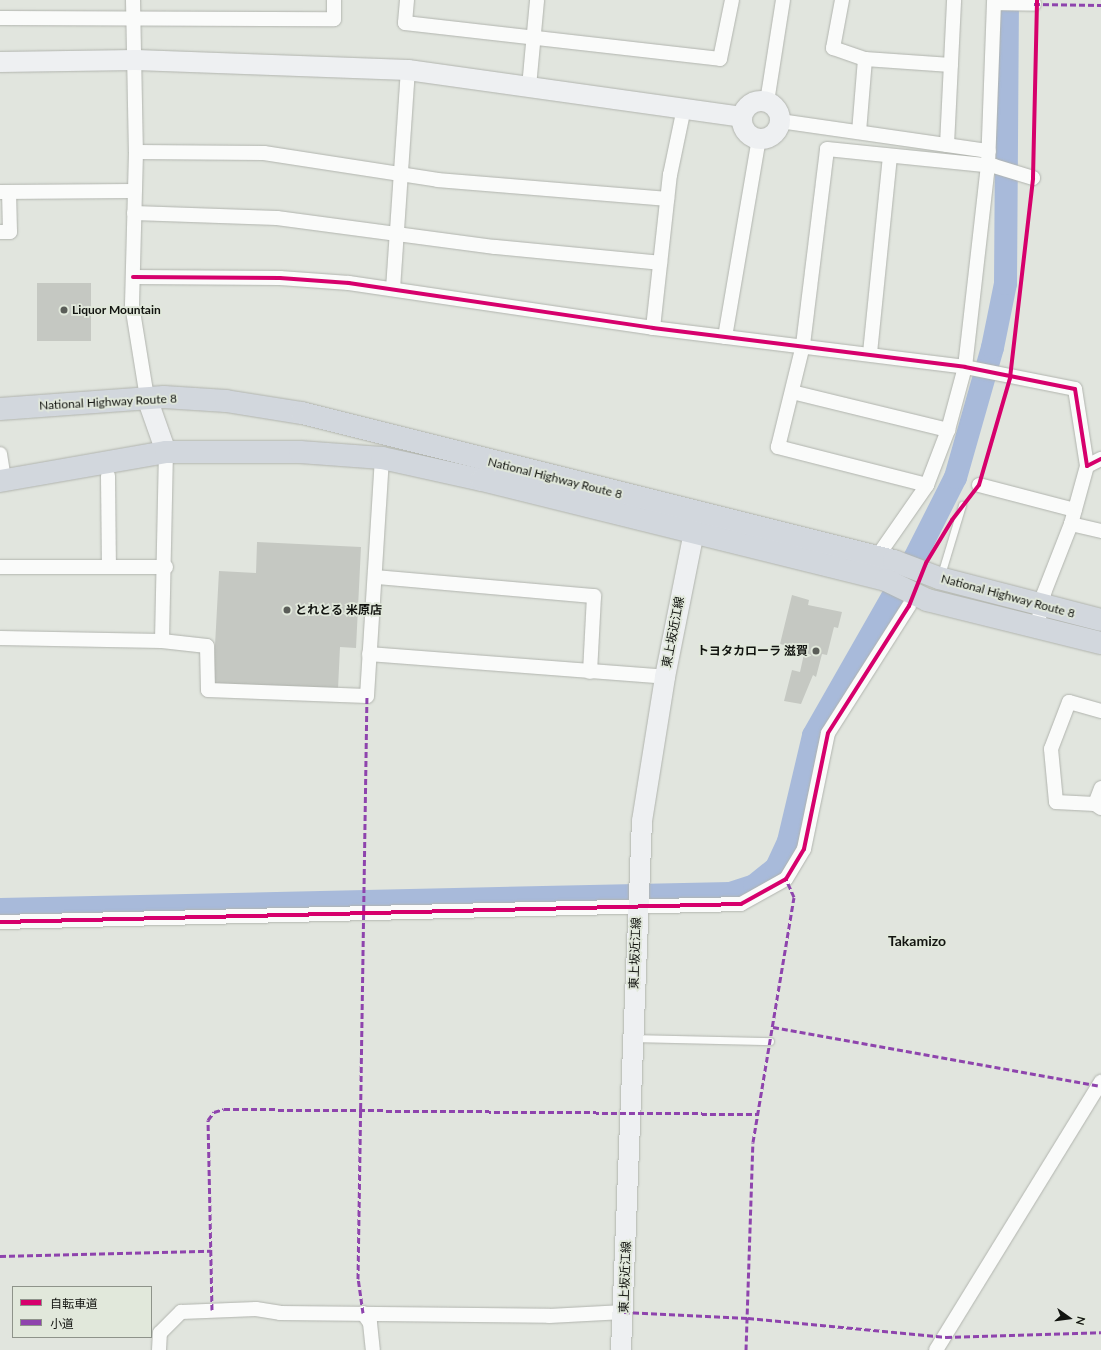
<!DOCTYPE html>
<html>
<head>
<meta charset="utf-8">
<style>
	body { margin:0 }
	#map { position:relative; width:1101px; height:1350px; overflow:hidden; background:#e1e5de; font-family:Lato,"Noto Sans JP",sans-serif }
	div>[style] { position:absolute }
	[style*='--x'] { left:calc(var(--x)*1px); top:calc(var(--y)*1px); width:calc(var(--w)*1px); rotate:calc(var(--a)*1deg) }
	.river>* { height:23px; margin:-11.5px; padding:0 11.5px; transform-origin:11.5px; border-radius:11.5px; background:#a8bada }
	.building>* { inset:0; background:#c5c8c2; transform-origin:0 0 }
	.roads { filter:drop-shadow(0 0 1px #b1b4ae) drop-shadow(0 0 1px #b1b4ae) }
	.lane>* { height:7px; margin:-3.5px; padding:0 3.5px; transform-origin:3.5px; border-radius:3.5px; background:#fafbfa }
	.street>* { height:14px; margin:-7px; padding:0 7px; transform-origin:7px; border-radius:7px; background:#fafbfa }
	.secondary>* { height:20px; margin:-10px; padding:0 10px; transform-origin:10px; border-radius:10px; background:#eef0f2 }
	.secondary>.ring { margin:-10px; padding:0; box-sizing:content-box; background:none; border:20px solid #eef0f2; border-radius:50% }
	.highway>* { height:22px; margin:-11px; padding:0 11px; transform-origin:11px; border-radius:11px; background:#d2d7dd }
	.quiet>* { height:3px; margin-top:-1.5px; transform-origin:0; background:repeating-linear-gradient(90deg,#8e44ad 0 6px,transparent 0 9px) }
	.cycleway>* { height:4px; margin:-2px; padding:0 2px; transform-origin:2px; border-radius:2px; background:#d6006c }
	.dots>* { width:11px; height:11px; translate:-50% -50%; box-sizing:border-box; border:2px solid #e1e8db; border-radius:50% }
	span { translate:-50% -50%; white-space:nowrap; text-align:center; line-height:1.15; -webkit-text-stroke:3.5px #e1e8db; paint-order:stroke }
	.poi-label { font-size:12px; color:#121410; font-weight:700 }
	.left { translate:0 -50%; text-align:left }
	.right { translate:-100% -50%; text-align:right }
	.street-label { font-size:12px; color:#121410 }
	.quarter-label { font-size:14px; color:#121410; font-weight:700 }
	.legend { position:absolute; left:12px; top:1286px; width:140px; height:52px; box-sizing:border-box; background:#e1e8db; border:1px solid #8e938a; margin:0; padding:5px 7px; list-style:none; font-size:12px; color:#121410 }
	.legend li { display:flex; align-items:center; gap:8px; height:20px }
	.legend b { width:20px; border:1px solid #8e938a }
	.north { position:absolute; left:1049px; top:1298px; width:40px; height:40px; -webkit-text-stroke:3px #e1e8db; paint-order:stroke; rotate:104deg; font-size:11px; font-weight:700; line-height:16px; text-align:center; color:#121410 }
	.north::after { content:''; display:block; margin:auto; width:14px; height:18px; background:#121410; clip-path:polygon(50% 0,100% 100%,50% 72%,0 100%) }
</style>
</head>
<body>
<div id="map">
	<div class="river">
		<div style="--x:0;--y:909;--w:730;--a:-1.26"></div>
		<div style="--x:730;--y:893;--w:25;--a:-18"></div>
		<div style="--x:754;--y:885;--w:28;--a:-39"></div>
		<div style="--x:776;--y:867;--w:29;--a:-65"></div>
		<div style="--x:788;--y:841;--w:109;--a:-76.7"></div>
		<div style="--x:813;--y:735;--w:204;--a:-60.3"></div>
		<div style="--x:914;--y:558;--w:91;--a:-63.2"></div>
		<div style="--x:955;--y:477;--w:135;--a:-74.1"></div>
		<div style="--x:992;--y:347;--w:65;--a:-78.5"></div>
		<div style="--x:1005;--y:283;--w:283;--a:-89.6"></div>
	</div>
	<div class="building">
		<div style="left:37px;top:283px;width:54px;height:58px"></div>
		<div style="clip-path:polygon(257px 542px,361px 547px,356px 648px,340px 647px,338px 689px,213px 683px,219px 571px,256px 573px)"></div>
		<div style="clip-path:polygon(792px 595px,809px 600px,808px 605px,842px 612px,838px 628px,834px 627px,827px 655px,822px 654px,816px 677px,813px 675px,801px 704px,784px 701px,792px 670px,800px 672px,806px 645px,799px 643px,797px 648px,780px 644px)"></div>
	</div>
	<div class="roads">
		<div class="lane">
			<div style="--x:943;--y:568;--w:66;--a:-73.2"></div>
			<div style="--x:634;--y:1038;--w:136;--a:1.3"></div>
		</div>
		<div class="street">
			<div style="--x:133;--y:0;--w:152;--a:88.9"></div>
			<div style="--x:136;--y:152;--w:153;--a:91.5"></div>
			<div style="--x:132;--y:305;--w:94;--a:80.8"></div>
			<div style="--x:407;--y:0;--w:23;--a:95"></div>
			<div style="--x:405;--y:23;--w:317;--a:6.5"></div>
			<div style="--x:720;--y:59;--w:60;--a:-78.5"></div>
			<div style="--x:842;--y:0;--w:49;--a:100.6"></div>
			<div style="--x:833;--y:48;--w:34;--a:19"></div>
			<div style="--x:865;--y:59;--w:73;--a:94.7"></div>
			<div style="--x:995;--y:3;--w:39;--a:1"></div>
			<div style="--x:0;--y:18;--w:334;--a:0.2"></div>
			<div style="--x:334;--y:19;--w:19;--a:-90"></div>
			<div style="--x:865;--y:59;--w:86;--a:4"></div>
			<div style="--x:529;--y:87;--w:87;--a:-84.7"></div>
			<div style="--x:767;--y:102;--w:103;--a:-81.1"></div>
			<div style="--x:780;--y:121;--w:211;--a:8.2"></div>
			<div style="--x:947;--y:145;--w:145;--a:-87.2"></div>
			<div style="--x:136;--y:152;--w:128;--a:0.4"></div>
			<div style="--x:264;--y:153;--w:176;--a:8.8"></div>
			<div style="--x:438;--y:180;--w:230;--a:4.7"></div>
			<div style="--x:0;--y:192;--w:133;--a:-0.4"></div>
			<div style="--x:134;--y:213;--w:143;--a:2"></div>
			<div style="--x:277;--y:218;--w:220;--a:7.6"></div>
			<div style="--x:495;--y:247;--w:166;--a:5.5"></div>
			<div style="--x:0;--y:232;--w:10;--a:0"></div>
			<div style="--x:10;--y:232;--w:40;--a:-91.4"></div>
			<div style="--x:133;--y:277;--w:147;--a:0.4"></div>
			<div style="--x:280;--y:278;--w:69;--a:4.1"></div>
			<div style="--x:349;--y:283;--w:307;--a:8.4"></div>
			<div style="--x:653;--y:328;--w:314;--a:7.1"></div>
			<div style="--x:965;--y:367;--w:112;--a:11.3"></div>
			<div style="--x:1075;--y:389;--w:78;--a:81.1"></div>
			<div style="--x:1087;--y:466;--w:16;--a:-27"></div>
			<div style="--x:393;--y:289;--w:220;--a:-86.1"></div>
			<div style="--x:653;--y:328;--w:154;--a:-83.7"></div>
			<div style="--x:670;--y:175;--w:68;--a:-78.2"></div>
			<div style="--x:725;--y:337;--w:201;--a:-80.3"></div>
			<div style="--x:870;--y:353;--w:198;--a:-84.2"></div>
			<div style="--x:792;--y:392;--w:161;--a:13.7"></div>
			<div style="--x:0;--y:454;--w:25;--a:81"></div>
			<div style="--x:1087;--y:466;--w:60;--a:105.4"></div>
			<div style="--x:1071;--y:524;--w:31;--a:13"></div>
			<div style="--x:108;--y:476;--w:91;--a:89.4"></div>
			<div style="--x:927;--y:485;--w:154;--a:-165.7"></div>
			<div style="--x:778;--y:447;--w:105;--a:-76.2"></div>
			<div style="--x:803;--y:345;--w:197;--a:-83"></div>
			<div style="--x:827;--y:149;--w:168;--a:5.8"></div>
			<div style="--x:994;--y:166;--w:41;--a:17.1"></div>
			<div style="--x:979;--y:485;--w:99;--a:14.6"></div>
			<div style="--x:877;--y:557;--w:88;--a:-55.2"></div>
			<div style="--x:927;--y:485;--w:59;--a:-69.1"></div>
			<div style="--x:948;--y:430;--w:65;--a:-74.9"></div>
			<div style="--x:965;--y:367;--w:202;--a:-83.5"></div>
			<div style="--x:988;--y:166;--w:166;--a:-87.9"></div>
			<div style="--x:0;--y:567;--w:166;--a:0"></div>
			<div style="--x:376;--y:577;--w:219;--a:5"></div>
			<div style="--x:594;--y:596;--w:76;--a:93"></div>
			<div style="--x:1037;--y:627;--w:35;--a:-78"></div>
			<div style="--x:1044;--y:593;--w:74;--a:-68.6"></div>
			<div style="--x:0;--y:638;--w:162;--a:1.1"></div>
			<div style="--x:162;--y:641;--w:45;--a:6.3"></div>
			<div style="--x:207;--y:646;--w:44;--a:88.7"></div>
			<div style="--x:208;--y:690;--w:159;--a:2.2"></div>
			<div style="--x:367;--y:696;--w:238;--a:-86.4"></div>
			<div style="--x:162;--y:641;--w:189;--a:-88.8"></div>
			<div style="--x:369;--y:654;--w:297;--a:4.4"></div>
			<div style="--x:1101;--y:711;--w:33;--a:-164"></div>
			<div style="--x:1069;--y:702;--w:50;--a:111"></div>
			<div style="--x:1051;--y:749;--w:53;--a:84.6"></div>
			<div style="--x:1056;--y:802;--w:39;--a:3"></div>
			<div style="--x:1095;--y:804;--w:7;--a:34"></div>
			<div style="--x:1095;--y:804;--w:17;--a:-69"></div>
			<div style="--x:0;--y:922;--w:741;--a:-1.39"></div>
			<div style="--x:741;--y:904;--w:51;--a:-29.1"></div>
			<div style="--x:786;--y:879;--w:35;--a:-59"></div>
			<div style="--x:804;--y:849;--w:118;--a:-78.3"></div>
			<div style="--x:828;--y:733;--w:151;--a:-57.5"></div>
			<div style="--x:363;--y:1313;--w:12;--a:55"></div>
			<div style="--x:370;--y:1323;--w:27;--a:84"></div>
			<div style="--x:159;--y:1350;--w:17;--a:-87"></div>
			<div style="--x:160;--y:1333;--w:30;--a:-45"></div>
			<div style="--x:181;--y:1312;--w:75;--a:-2.3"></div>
			<div style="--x:256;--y:1309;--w:24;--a:9"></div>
			<div style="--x:280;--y:1313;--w:269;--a:0.6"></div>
			<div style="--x:549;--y:1316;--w:75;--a:-3.1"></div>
			<div style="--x:936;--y:1350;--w:315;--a:-58.4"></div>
		</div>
		<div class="secondary">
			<div style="--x:0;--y:62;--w:136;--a:-0.8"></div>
			<div style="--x:136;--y:60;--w:272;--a:2.1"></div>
			<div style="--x:408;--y:70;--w:337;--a:8"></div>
			<div class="ring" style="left:742px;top:101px;width:18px;height:18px"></div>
			<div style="--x:147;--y:398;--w:57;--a:70.6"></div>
			<div style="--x:621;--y:1350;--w:529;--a:-87.73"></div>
			<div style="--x:642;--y:821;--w:146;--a:-80.9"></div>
			<div style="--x:665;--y:677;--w:163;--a:-78.7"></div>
		</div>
		<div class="highway">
			<div style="--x:0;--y:409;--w:164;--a:-4.2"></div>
			<div style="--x:164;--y:397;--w:62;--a:3.7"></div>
			<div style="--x:226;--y:401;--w:77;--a:9"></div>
			<div style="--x:302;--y:413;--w:610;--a:14.04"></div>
			<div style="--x:894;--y:561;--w:48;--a:20.7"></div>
			<div style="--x:939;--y:578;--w:167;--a:14.5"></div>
			<div style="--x:0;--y:481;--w:169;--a:-9.9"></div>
			<div style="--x:166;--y:452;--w:134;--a:0"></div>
			<div style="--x:300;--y:452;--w:82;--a:4.2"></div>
			<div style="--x:382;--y:458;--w:102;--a:12.4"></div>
			<div style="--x:482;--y:480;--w:416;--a:13.9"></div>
			<div style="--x:886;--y:580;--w:46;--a:26"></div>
			<div style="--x:927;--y:600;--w:179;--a:13.9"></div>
		</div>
	</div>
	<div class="quiet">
		<div style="--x:1034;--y:4;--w:67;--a:0.9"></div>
		<div style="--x:773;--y:1027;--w:333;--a:10.2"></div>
		<div style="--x:0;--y:1256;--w:211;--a:-1.4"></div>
		<div style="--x:212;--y:1310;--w:190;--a:-91.2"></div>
		<div style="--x:208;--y:1120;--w:10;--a:-53"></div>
		<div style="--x:214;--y:1112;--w:10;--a:-17"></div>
		<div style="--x:224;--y:1109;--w:533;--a:0.54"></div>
		<div style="--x:624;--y:1312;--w:124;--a:2.8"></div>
		<div style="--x:748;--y:1318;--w:199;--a:5.5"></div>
		<div style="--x:946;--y:1337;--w:155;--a:-1.8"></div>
		<div style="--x:363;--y:1313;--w:34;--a:-98"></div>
		<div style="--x:358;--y:1279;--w:583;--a:-89.12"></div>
		<div style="--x:746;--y:1350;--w:208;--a:-88.1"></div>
		<div style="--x:753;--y:1142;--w:248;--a:-80.5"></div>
		<div style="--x:794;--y:897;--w:20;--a:-114"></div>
	</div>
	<div class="cycleway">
		<div style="--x:133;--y:277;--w:147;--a:0.4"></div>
		<div style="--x:280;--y:278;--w:69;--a:4.1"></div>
		<div style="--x:349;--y:283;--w:307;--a:8.4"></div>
		<div style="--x:653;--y:328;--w:314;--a:7.1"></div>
		<div style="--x:965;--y:367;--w:112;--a:11.3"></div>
		<div style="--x:1075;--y:389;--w:78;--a:81.1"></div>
		<div style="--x:1087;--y:466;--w:16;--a:-27"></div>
		<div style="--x:0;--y:922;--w:741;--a:-1.39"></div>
		<div style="--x:741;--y:904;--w:51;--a:-29.1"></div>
		<div style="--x:786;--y:879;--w:35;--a:-59"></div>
		<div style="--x:804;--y:849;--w:118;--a:-78.3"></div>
		<div style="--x:828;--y:733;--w:151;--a:-57.5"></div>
		<div style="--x:909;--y:606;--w:46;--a:-68.4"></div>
		<div style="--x:926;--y:563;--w:50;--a:-58.8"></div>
		<div style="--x:952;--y:520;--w:44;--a:-52.4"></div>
		<div style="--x:979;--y:485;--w:111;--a:-73.8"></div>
		<div style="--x:1010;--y:378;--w:201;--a:-83.4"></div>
		<div style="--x:1033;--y:178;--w:178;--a:-88.7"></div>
	</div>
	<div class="dots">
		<div style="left:64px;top:310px;background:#5a5d58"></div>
		<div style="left:287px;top:610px;background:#5a5d58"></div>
		<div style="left:816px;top:651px;background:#5a5d58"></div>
	</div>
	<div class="poi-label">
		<span class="left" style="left:72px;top:310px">Liquor Mountain</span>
		<span class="left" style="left:295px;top:610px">とれとる 米原店</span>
		<span class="right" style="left:808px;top:651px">トヨタカローラ 滋賀</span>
	</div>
	<div class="street-label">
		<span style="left:108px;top:402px;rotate:-3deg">National Highway Route 8</span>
		<span style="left:555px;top:478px;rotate:14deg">National Highway Route 8</span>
		<span style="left:1008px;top:596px;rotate:15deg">National Highway Route 8</span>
		<span style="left:673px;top:632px;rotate:-79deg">東上坂近江線</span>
		<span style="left:635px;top:953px;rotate:-88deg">東上坂近江線</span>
		<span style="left:625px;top:1277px;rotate:-88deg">東上坂近江線</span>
	</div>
	<div class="quarter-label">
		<span style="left:917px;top:941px">Takamizo</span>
	</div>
	<ul class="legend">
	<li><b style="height:5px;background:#d6006c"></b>自転車道</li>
	<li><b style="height:5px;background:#8e44ad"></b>小道</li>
	</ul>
	<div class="north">N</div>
</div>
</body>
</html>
